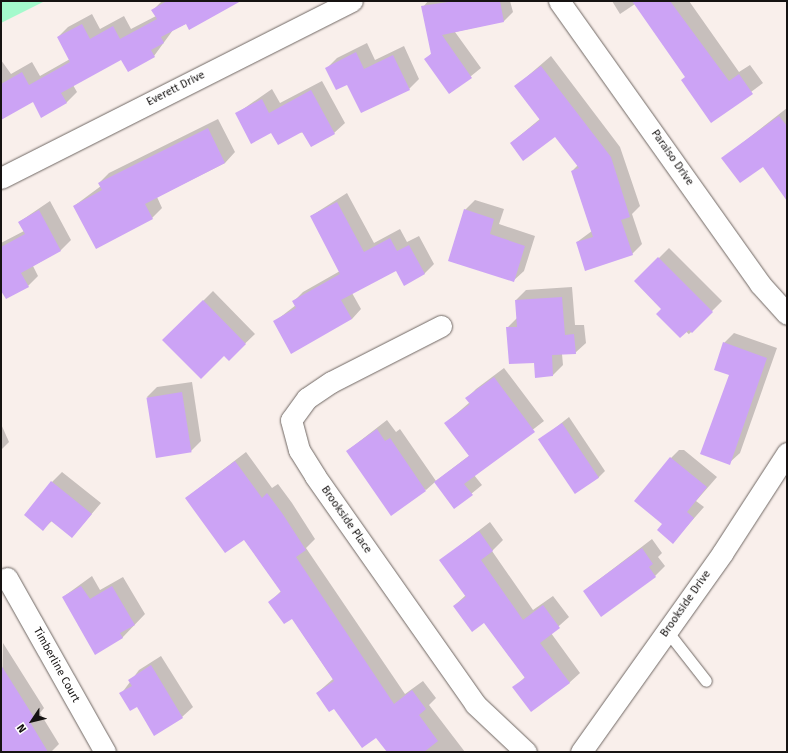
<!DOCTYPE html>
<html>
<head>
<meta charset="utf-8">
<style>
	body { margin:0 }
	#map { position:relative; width:788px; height:753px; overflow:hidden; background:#f9efeb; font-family:"Fira Sans",sans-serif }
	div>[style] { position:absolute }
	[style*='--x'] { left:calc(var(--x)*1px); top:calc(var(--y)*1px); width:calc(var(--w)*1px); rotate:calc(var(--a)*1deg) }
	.green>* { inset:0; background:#a4facc }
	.shadow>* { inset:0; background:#0003; transform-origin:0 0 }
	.building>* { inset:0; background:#cca3f5; transform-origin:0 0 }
	.roads { filter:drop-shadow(0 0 1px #6f6763) drop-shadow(0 0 1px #6f6763) }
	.service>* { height:11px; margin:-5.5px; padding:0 5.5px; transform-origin:5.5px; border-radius:5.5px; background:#fff }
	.minor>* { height:21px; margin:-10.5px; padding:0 10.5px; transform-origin:10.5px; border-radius:10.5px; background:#fff }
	span { translate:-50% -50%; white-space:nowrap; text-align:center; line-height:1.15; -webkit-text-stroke:3px #fff; paint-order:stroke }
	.street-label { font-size:11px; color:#161312 }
	.frame { position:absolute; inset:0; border:2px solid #161312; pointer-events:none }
	.north { position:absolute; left:12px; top:701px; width:40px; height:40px; -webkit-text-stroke:3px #fff; paint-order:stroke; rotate:235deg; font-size:11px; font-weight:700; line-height:16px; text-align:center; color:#161312 }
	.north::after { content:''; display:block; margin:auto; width:14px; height:18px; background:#161312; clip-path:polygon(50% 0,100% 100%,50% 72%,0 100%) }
</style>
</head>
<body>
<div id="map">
	<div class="green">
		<div style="clip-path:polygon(1px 1px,45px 1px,1px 23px)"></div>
	</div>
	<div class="shadow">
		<div style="clip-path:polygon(162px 1px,233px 1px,173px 30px,154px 56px,122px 58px,73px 85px,77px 92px,67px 102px,42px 116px,33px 101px,1px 119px,1px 60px,11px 74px,32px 62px,40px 76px,70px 59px,58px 37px,68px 27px,92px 14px,100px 29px,124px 16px,131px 29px,156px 16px,153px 10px)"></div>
		<div style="clip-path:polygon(428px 1px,510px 1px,513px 12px,504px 21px,455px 32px,481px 68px,450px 93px,426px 59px,432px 53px,423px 7px)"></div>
		<div style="clip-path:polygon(612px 1px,689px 1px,739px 72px,750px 65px,763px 83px,711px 122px,686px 76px,635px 4px,620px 14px)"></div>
		<div style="clip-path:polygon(367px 43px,375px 60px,404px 46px,419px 79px,409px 89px,347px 83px,327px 68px,337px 58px)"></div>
		<div style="clip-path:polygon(551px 56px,620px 147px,640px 206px,632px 214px,642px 244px,632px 254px,577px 242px,592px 231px,572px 171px,578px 165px,555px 135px,511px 143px,541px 118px,516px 86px)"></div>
		<div style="clip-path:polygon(322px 81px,345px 123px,334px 133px,272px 132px,236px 114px,272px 89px,280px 103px)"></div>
		<div style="clip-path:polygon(787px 108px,787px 190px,763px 165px,723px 158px)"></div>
		<div style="clip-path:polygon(218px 119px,235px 152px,225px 163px,157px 197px,162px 208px,152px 218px,74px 206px,101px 186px,99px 183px,109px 173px)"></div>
		<div style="clip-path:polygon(347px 193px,374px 243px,400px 229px,407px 242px,419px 236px,434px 264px,424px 274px,396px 270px,352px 293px,361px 309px,352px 319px,274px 322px,296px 305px,294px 301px,303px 292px,340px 271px,311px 216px)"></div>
		<div style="clip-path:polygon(475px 200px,504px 209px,499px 224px,535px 236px,524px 271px,513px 281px,465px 210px)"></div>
		<div style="clip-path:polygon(50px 201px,71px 240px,61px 250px,33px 266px,38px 276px,28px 286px,1px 288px,1px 243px,24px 231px,19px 222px)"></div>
		<div style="left:669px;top:248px;width:75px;height:47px;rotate:45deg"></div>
		<div style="clip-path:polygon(572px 287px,575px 325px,584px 325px,586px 343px,575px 353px,562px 354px,563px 365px,553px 375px,535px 362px,507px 328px,517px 318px,516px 300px,526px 290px)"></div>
		<div style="clip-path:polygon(213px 291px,255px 334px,229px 359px,224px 355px,164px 340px)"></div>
		<div style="clip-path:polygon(734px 333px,777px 348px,740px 453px,729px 463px,730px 374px,724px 343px)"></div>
		<div style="clip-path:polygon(504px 368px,544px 421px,474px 475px,482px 485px,454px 508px,435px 482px,426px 490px,347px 451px,387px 420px,396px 432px,400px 429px,436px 481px,470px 455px,446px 423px,470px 402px,467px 398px,476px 389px)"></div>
		<div style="clip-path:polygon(192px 382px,201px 441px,191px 451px,147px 397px,157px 387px)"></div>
		<div style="clip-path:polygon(569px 417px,605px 471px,598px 478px,540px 440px)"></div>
		<div style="clip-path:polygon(1px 424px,9px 442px,1px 450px)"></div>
		<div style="clip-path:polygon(679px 450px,684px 450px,717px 477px,696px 501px,704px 507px,673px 542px,668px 461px)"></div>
		<div style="clip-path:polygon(246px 452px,272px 488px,278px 484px,292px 503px,315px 539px,306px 548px,405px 694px,423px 681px,436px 698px,429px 705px,465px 752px,388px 752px,377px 737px,317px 693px,333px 679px,292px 618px,270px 602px,281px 591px,244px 539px,186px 498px)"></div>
		<div style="clip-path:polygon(62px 472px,101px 503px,72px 537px,52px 521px,43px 529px,52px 482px)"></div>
		<div style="clip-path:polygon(490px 522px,503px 540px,492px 551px,533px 610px,553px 596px,569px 617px,551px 633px,580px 673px,569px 683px,514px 688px,525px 677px,484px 622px,454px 606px,466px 595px,441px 560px)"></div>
		<div style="clip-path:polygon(652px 539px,662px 553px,658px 557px,665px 566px,655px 576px,584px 591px)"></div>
		<div style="clip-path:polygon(92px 576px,100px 590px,123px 577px,145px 614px,122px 638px,63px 597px)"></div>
		<div style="clip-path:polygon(3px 643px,44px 708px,40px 713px,59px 744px,51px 752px,8px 752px,1px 741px)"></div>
		<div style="clip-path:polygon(161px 656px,193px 707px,182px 717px,137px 706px,121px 694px,139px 670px)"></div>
	</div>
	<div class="building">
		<div style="clip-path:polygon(167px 1px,241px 1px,189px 30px,186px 24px,161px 37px,164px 43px,151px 50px,155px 57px,128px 72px,121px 60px,61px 93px,67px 103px,41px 118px,33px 102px,1px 120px,1px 84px,22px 72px,29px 85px,70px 62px,57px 37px,82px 24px,90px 39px,113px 26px,120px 39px,157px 19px,151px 10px)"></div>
		<div style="clip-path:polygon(455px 1px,500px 1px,504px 22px,442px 35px,472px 78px,449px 94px,424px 59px,431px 54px,421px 6px)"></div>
		<div style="clip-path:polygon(632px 1px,670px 1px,729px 81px,739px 74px,753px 94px,711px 123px,681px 80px,685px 77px)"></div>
		<div style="clip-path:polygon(356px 52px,364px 69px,393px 55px,410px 90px,361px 113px,347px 85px,336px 90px,325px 68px)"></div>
		<div style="clip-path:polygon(541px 66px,611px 157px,630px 217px,621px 220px,633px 255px,585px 271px,576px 242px,593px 237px,571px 171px,579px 168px,555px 137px,523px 161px,510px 143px,540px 120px,514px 86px)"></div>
		<div style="clip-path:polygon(311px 90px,335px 134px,311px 147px,302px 132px,278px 145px,271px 133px,251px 144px,235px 113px,262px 99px,269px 113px)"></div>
		<div style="clip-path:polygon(779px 116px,787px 126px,787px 201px,763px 167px,740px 183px,721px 158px)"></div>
		<div style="clip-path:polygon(208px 128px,225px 163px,145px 204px,153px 219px,96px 249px,73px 206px,102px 190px,98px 183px)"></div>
		<div style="clip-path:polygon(337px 202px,364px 252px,390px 238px,397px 251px,409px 245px,425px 274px,404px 286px,396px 271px,341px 300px,352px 319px,291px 354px,273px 321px,296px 308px,292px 301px,340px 274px,310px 216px)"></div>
		<div style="clip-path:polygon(464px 209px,494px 219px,490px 234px,525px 246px,514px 282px,448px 261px)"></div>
		<div style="clip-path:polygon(39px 210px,61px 251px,21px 273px,29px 287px,6px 299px,1px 291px,1px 247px,25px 234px,18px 222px)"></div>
		<div style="clip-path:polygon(658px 257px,713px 312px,692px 333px,689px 330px,680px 338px,656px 314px,661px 309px,634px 281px)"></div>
		<div style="clip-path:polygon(562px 297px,565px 335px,574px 334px,576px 354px,552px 355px,553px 376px,535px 378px,534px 363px,509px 364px,506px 327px,517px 327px,515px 300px)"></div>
		<div style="clip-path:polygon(203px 300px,246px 344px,229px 361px,224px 356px,201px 379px,162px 340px)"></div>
		<div style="clip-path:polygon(723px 342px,767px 358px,730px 465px,700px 454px,729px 375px,714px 370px)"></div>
		<div style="clip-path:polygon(494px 377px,535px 432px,464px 484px,473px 495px,454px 509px,434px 482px,469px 456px,444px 423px,470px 404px,465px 398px)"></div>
		<div style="left:182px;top:392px;width:61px;height:36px;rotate:81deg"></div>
		<div style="left:562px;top:423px;width:66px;height:29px;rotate:56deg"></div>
		<div style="clip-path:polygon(377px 429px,385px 441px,390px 438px,426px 491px,391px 516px,346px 451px)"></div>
		<div style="clip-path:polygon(670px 457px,707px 487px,687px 512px,694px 518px,673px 544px,657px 530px,662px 524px,634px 501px)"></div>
		<div style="clip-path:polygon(235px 461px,262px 498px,267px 493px,282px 513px,306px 550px,296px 557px,394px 704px,412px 690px,426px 709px,419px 715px,438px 741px,424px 752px,387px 752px,376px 738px,362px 748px,334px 709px,329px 712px,316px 693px,334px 681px,292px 619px,284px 624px,268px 602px,281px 592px,244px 540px,225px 553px,185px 498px)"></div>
		<div style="clip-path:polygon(51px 481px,92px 514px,72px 538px,51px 521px,43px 531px,24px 515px)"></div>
		<div style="clip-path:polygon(479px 531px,493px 551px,481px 560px,523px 620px,543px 605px,560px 628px,540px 643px,570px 683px,531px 712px,512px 687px,525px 678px,484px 623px,472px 632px,453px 606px,466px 597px,439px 560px)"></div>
		<div style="clip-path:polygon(642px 548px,653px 564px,649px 567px,656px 577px,601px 617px,583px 591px)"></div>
		<div style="clip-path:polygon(81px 586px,90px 599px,112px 586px,135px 625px,120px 633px,123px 638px,95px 655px,62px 597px)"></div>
		<div style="clip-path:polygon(1px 665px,35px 719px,30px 722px,48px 752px,1px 752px)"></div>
		<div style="clip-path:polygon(151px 665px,183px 718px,154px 736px,137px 707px,130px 711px,119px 693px,132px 686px,128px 680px)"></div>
	</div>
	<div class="roads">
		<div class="service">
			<div style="--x:667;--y:631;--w:63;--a:52"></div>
		</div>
		<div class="minor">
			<div style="--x:559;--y:1;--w:347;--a:54.6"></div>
			<div style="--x:760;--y:284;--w:40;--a:48"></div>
			<div style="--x:1;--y:178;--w:393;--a:-26.8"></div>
			<div style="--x:441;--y:326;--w:123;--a:153"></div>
			<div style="--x:331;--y:382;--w:29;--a:146"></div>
			<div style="--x:307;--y:398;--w:27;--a:126"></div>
			<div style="--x:291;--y:420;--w:31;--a:75"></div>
			<div style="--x:299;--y:450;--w:31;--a:58"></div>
			<div style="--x:315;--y:476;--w:279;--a:54.9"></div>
			<div style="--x:475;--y:704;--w:70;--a:43.3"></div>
			<div style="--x:7;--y:578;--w:200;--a:60.6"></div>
			<div style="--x:581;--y:752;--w:245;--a:-54.6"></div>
			<div style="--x:723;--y:552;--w:118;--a:-57.1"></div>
		</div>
	</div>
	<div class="street-label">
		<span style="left:176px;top:89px;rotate:-27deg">Everett Drive</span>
		<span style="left:672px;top:158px;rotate:55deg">Paraiso Drive</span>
		<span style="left:346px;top:520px;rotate:55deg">Brookside Place</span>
		<span style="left:686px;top:604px;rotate:-55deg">Brookside Drive</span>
		<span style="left:56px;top:665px;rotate:61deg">Timberline Court</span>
	</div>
	<div class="frame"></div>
	<div class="north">N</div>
</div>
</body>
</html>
